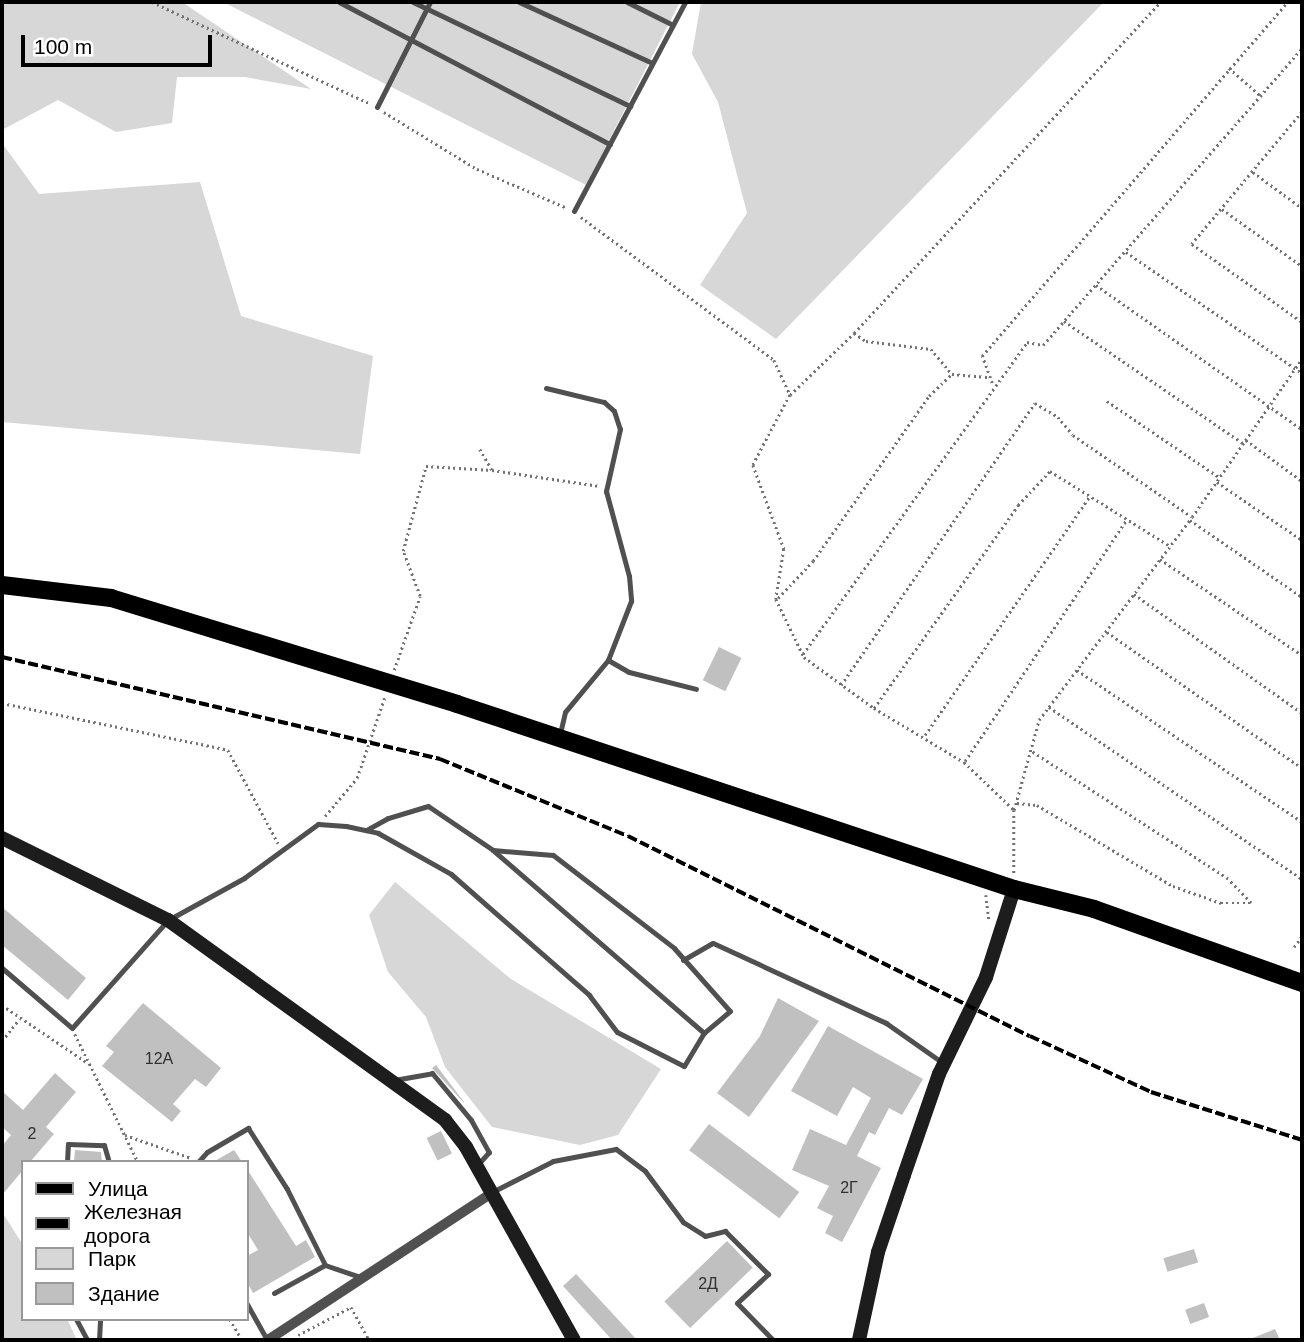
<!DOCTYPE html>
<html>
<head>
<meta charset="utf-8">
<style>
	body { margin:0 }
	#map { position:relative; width:1304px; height:1342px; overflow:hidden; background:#fff; font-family:Arial,sans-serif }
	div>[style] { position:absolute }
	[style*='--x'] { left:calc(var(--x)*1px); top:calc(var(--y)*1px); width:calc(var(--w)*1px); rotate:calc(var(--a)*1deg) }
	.green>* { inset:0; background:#d7d7d7 }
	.building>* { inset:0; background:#c0c0c0; transform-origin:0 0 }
	.path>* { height:2.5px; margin-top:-1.25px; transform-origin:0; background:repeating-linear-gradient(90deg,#727272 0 2px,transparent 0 5.5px) }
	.lane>* { height:5px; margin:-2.5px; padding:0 2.5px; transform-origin:2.5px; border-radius:2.5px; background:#505050 }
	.street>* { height:10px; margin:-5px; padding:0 5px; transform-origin:5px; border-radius:5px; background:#505050 }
	.secondary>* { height:14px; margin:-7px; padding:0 7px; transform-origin:7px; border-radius:7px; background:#1d1d1d }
	.primary>* { height:18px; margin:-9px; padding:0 9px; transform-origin:9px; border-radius:9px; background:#000 }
	.rail>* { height:3.5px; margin-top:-1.75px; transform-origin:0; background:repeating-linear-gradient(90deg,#000 0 10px,transparent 0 13.5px) }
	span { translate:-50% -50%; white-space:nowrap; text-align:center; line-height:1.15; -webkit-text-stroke:5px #fff; paint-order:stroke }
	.number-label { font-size:16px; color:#303030 }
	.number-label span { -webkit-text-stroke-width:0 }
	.frame { position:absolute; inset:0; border:4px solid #000; pointer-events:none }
	.legend { position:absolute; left:21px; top:1160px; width:228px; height:161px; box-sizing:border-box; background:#fff; border:2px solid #999; margin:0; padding:9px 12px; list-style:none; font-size:21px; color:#000 }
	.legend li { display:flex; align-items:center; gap:14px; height:35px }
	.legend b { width:35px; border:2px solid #999 }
	.scale { position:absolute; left:21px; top:35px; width:191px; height:32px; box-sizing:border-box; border:4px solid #000; border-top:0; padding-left:9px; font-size:21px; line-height:24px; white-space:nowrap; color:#000; -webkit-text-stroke:5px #fff; paint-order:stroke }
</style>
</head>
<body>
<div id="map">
	<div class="green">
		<div style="clip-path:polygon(2px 2px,182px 2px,311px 89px,245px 77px,177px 77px,172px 123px,116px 132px,58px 100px,2px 130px)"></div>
		<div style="clip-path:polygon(223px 2px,680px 2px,586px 185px)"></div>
		<div style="clip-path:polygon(701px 2px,1104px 2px,776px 339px,700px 285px,747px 213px,718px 102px,692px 54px)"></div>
		<div style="clip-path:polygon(2px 143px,39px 194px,200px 182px,241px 316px,373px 356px,360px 454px,2px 422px)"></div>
		<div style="clip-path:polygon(395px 882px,511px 979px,661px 1069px,618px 1135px,580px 1145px,492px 1127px,445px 1067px,426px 1017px,388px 972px,369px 915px)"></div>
		<div style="clip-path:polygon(4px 1215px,23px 1245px,23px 1319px,67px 1319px,77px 1340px,2px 1340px)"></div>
	</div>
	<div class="building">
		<div style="left:719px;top:647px;width:25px;height:37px;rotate:26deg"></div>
		<div style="clip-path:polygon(2px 907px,86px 978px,68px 1000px,2px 945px)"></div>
		<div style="clip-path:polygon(778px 998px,819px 1021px,749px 1117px,717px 1093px,760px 1036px)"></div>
		<div style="clip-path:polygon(143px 1003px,221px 1068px,206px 1087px,195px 1079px,173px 1104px,181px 1111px,172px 1122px,102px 1066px,114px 1052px,106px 1046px)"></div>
		<div style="clip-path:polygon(828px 1026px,923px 1079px,902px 1115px,889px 1108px,875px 1135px,869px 1132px,857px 1156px,881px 1168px,842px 1242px,825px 1233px,833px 1216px,817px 1208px,829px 1186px,792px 1170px,810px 1129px,846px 1145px,871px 1098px,853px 1087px,837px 1116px,791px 1091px)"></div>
		<div style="clip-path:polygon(436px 1065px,464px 1102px,464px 1103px,432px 1068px)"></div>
		<div style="clip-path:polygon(55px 1073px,76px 1092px,46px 1127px,54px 1134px,30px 1162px,23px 1162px,23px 1170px,2px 1195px,2px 1146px,11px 1135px,2px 1127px,2px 1091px,23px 1110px)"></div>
		<div style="left:709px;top:1124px;width:113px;height:33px;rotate:37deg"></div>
		<div style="left:441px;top:1131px;width:25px;height:16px;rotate:64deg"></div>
		<div style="clip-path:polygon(75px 1150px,101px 1152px,102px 1162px,74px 1162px)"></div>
		<div style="clip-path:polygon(234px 1150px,242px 1162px,213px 1162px)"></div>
		<div style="clip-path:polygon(247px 1169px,296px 1246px,306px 1240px,315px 1257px,253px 1293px,247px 1282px,247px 1256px,258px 1250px,247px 1232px)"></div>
		<div style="left:727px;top:1241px;width:37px;height:87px;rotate:46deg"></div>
		<div style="left:1194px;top:1249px;width:14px;height:32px;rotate:73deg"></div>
		<div style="clip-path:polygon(576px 1274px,637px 1340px,612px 1340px,563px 1286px)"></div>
		<div style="left:1204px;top:1303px;width:15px;height:20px;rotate:70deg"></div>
		<div style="clip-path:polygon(1275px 1329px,1280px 1340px,1248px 1340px)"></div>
	</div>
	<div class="path">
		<div style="--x:152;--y:2;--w:239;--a:25"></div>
		<div style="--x:1229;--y:68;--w:43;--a:41.2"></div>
		<div style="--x:384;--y:112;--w:109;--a:31.5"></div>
		<div style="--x:477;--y:169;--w:98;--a:23.4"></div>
		<div style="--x:1302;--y:112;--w:172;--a:129.8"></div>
		<div style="--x:1192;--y:244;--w:135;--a:35.3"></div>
		<div style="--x:1253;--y:172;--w:61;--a:36.3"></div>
		<div style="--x:1222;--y:209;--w:98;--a:35.5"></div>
		<div style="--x:581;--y:217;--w:240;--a:36.5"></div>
		<div style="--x:774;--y:360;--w:38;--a:65"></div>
		<div style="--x:790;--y:395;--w:79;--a:117.9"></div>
		<div style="--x:753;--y:465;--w:90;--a:69.7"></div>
		<div style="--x:784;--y:549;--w:51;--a:99.1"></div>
		<div style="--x:776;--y:599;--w:64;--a:64.2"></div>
		<div style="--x:804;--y:657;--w:87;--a:36.1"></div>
		<div style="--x:874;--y:708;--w:105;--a:31"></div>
		<div style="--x:964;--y:762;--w:69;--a:43.8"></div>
		<div style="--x:1014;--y:810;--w:65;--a:90"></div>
		<div style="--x:1126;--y:252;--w:214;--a:34.5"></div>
		<div style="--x:1096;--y:285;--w:251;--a:35"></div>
		<div style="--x:1064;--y:321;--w:217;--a:34.3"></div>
		<div style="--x:854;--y:333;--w:14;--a:34"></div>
		<div style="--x:866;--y:341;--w:65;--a:7"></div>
		<div style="--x:931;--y:349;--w:33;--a:50"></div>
		<div style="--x:992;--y:383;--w:29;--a:-110"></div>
		<div style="--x:982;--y:356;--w:468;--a:-49.2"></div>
		<div style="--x:790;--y:395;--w:89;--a:-44.1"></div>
		<div style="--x:854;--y:333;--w:451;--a:-47.2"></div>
		<div style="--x:1107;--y:401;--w:135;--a:34.2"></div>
		<div style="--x:1246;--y:440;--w:69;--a:36.2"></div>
		<div style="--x:480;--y:449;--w:24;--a:60"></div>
		<div style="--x:492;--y:470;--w:109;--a:8.4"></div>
		<div style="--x:1217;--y:482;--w:103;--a:34.3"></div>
		<div style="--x:1190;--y:520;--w:136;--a:34.5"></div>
		<div style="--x:1160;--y:559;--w:171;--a:34.1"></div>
		<div style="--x:1134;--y:594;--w:206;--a:35.3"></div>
		<div style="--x:778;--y:598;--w:51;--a:-46.6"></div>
		<div style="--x:813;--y:561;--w:202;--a:-54.9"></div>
		<div style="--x:929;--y:396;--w:32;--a:-44"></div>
		<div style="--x:952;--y:374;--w:38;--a:5"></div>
		<div style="--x:1107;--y:632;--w:238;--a:34.9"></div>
		<div style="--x:803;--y:654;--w:384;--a:-54.3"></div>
		<div style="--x:1027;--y:342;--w:16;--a:11"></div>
		<div style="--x:1043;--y:345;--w:394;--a:-48.9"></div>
		<div style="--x:394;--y:670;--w:78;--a:-70.6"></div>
		<div style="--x:420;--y:596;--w:48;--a:-110.7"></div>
		<div style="--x:403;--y:551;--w:88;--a:-74.9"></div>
		<div style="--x:426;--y:466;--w:66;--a:3.5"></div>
		<div style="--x:1077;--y:670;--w:272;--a:34"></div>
		<div style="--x:841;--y:685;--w:342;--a:-55.5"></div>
		<div style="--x:1035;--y:403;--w:27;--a:31"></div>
		<div style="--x:1058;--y:417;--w:23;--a:50"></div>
		<div style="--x:1073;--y:435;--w:143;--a:34.5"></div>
		<div style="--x:2;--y:703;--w:231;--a:11.7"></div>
		<div style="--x:228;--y:750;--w:106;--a:61.7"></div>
		<div style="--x:1049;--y:707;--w:306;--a:34.2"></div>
		<div style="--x:874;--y:708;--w:249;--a:-54.6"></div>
		<div style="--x:1018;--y:505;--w:47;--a:-46.7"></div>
		<div style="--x:1050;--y:471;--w:142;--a:32"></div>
		<div style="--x:925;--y:735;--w:290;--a:-55.4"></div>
		<div style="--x:965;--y:761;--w:291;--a:-56.2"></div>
		<div style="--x:1017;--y:803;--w:20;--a:6"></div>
		<div style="--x:1037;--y:805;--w:158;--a:30.8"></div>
		<div style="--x:1173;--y:886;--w:51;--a:19.5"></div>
		<div style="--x:1221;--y:903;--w:30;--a:0"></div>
		<div style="--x:1251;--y:903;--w:33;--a:-134"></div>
		<div style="--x:1228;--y:879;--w:235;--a:-147"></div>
		<div style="--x:1014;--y:810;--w:93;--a:-74.5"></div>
		<div style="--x:1039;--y:720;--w:254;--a:-53"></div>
		<div style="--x:1192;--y:517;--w:193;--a:-55.2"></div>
		<div style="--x:325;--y:816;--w:50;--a:-49.9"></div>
		<div style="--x:357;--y:778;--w:87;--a:-71.1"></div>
		<div style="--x:986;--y:895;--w:25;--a:83"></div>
		<div style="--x:1294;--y:947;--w:14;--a:-54"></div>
		<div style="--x:2;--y:1005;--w:105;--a:34.1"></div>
		<div style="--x:75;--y:1034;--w:143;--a:63.8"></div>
		<div style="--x:2;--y:1041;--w:28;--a:-52"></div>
		<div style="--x:125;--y:1135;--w:70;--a:19.2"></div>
		<div style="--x:230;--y:1319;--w:24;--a:60"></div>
		<div style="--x:298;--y:1335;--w:60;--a:-27.8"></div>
		<div style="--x:351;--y:1307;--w:38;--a:61"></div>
	</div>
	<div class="lane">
		<div style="--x:339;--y:2;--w:306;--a:27.7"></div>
		<div style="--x:413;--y:2;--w:241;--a:25.6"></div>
		<div style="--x:519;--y:2;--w:146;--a:24.6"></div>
		<div style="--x:627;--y:2;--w:51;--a:26.6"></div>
		<div style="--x:377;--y:107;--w:118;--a:-63.2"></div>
		<div style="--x:574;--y:211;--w:237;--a:-62"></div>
		<div style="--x:546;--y:388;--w:60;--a:13.6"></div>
		<div style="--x:604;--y:402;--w:13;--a:42"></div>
		<div style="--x:614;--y:411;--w:19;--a:72"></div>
		<div style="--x:620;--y:429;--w:64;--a:102.7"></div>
		<div style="--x:606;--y:491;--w:88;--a:74.9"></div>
		<div style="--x:629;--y:576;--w:25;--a:85"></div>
		<div style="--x:631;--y:601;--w:63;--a:111.3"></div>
		<div style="--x:608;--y:660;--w:67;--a:129.6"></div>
		<div style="--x:565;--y:712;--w:22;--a:103"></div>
		<div style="--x:608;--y:660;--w:24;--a:30"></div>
		<div style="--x:629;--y:672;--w:69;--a:14.2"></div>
		<div style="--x:493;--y:850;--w:60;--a:4.8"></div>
		<div style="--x:553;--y:855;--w:153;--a:37.5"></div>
		<div style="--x:674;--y:948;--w:84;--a:48.4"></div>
		<div style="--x:730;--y:1011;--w:34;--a:140"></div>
		<div style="--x:683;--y:960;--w:34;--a:-30"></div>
		<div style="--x:713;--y:943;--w:191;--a:24.8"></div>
		<div style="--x:886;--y:1023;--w:70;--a:35.1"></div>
		<div style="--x:2;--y:968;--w:92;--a:40.6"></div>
		<div style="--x:72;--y:1028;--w:144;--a:-48.4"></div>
		<div style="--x:168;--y:920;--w:87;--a:-28.9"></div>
		<div style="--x:244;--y:878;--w:92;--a:-36.1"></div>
		<div style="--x:318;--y:824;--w:28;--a:4"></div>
		<div style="--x:346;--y:826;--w:33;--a:12"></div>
		<div style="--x:378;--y:833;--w:84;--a:29.3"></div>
		<div style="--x:451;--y:874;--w:184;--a:41.2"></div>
		<div style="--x:589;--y:995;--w:46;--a:52.9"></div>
		<div style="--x:617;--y:1032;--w:75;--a:26.9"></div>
		<div style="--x:684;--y:1066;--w:39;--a:-59"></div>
		<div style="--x:704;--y:1033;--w:279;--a:-139.1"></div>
		<div style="--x:493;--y:850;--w:78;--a:-145.9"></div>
		<div style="--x:428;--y:806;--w:42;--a:163.3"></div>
		<div style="--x:388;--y:818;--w:25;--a:151"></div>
		<div style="--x:394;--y:1080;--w:39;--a:-10"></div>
		<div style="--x:432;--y:1073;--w:61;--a:50.3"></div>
		<div style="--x:471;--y:1120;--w:37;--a:61"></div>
		<div style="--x:489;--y:1152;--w:15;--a:132"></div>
		<div style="--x:67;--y:1162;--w:18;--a:-87"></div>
		<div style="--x:68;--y:1144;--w:36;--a:2"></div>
		<div style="--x:104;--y:1145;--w:18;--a:74"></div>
		<div style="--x:198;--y:1162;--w:13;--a:-48"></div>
		<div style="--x:207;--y:1152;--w:48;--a:-30.3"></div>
		<div style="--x:248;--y:1128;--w:72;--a:57.4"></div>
		<div style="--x:287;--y:1189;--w:85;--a:63.4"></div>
		<div style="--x:492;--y:1192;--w:68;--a:-26.9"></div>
		<div style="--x:553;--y:1161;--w:64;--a:-10.8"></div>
		<div style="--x:616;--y:1149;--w:36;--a:37"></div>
		<div style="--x:645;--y:1171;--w:64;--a:53.3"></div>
		<div style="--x:683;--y:1222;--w:26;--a:32"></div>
		<div style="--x:705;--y:1236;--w:21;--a:-14"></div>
		<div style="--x:725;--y:1231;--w:61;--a:45"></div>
		<div style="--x:768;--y:1274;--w:42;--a:136.9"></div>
		<div style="--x:737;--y:1303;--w:52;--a:45.8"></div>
		<div style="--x:23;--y:1218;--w:5;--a:90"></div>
		<div style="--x:274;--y:1293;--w:58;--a:-28.8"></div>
		<div style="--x:325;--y:1265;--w:40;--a:18.9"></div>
		<div style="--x:247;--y:1304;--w:41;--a:60.9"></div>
		<div style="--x:76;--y:1319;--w:24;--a:62"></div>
		<div style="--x:99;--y:1340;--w:21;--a:-87"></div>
	</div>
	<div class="street">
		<div style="--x:268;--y:1340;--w:268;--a:-33.3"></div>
	</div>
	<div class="secondary">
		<div style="--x:2;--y:838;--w:185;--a:26.3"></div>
		<div style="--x:168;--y:920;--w:342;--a:35.8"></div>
		<div style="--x:445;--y:1120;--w:34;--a:52"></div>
		<div style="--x:466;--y:1147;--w:221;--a:60.8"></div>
		<div style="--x:859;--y:1340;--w:90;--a:-77.8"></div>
		<div style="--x:878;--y:1252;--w:81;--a:-71.3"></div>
		<div style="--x:904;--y:1175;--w:107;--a:-70.9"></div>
		<div style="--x:939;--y:1074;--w:108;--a:-64.1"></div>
		<div style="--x:986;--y:977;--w:92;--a:-72.3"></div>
	</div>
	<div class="primary">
		<div style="--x:2;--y:585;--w:110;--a:6.8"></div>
		<div style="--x:111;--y:598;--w:362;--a:17"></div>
		<div style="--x:457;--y:704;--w:587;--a:18.37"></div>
		<div style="--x:1014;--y:889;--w:82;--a:14"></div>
		<div style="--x:1094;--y:909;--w:221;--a:19.6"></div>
	</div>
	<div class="rail">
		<div style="--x:2;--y:657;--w:450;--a:13.1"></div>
		<div style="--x:440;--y:759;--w:203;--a:22.3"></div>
		<div style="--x:628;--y:836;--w:449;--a:26.5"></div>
		<div style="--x:1030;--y:1036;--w:133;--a:24.8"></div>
		<div style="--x:1151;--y:1092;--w:158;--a:17.6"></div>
	</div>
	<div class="number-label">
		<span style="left:159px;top:1059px">12А</span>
		<span style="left:32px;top:1134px">2</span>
		<span style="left:849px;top:1188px">2Г</span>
		<span style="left:708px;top:1284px">2Д</span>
	</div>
	<div class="frame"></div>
	<ul class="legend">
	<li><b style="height:9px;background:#000"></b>Улица</li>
	<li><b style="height:9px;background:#000"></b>Железная дорога</li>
	<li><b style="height:19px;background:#d7d7d7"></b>Парк</li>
	<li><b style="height:19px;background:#c0c0c0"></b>Здание</li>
	</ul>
	<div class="scale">100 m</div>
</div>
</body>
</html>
